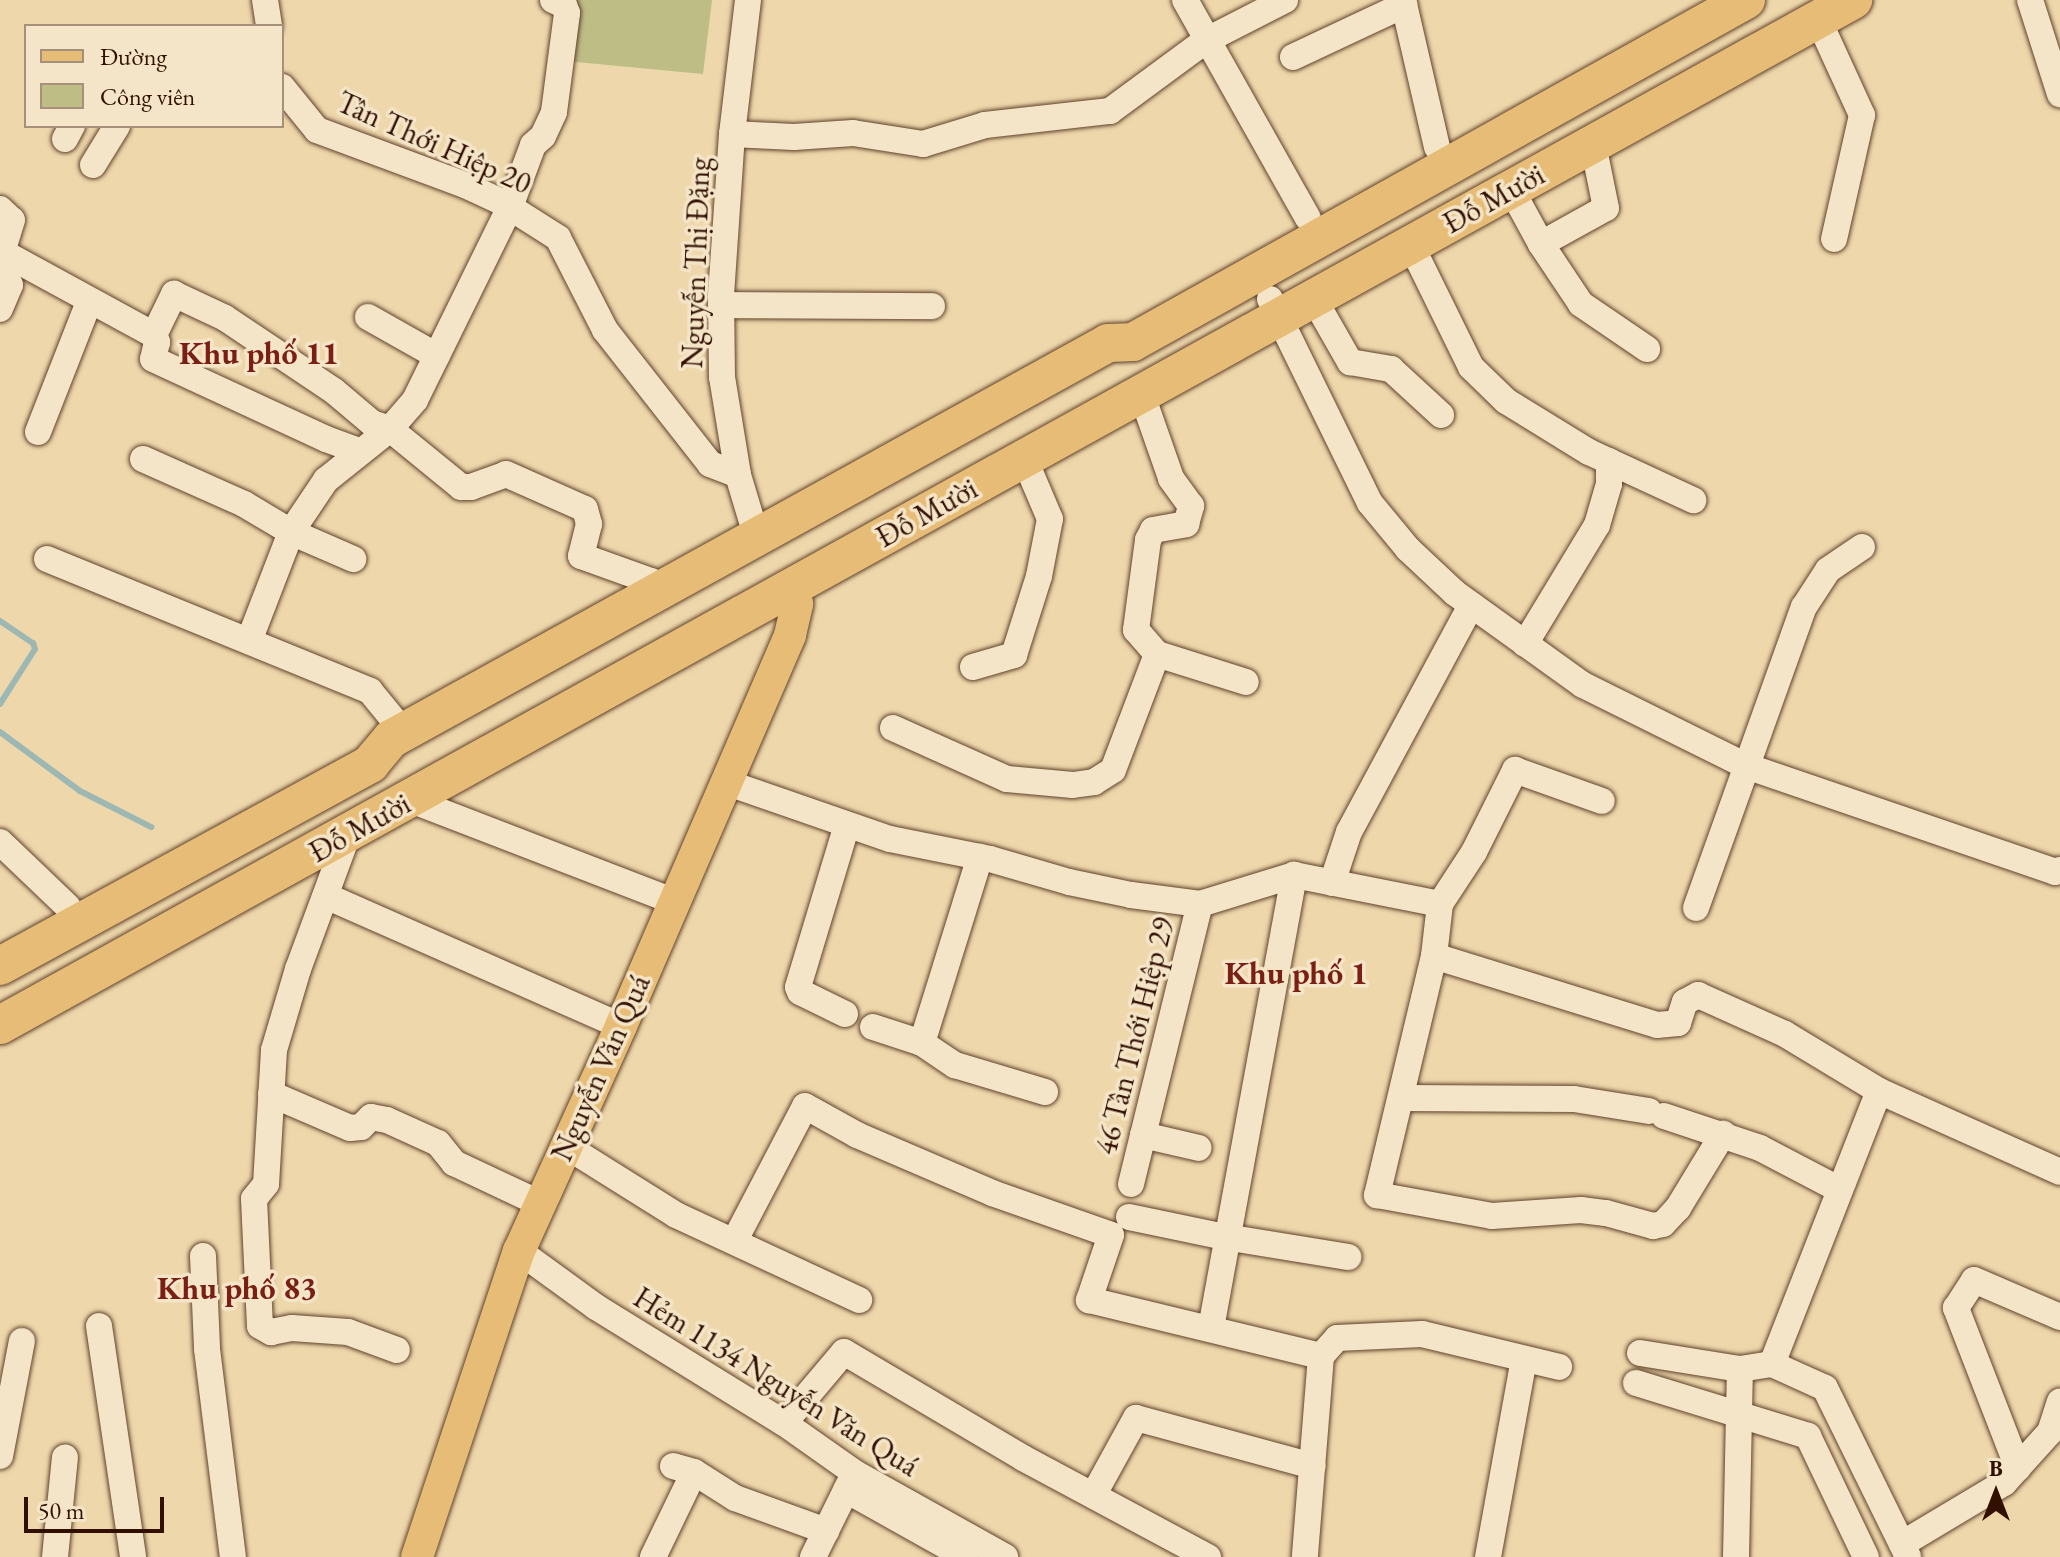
<!DOCTYPE html>
<html>
<head>
<meta charset="utf-8">
<style>
	body { margin:0 }
	#map { position:relative; width:2060px; height:1557px; overflow:hidden; background:#eed7ab; font-family:"EB Garamond",serif }
	div>[style] { position:absolute }
	[style*='--x'] { left:calc(var(--x)*1px); top:calc(var(--y)*1px); width:calc(var(--w)*1px); rotate:calc(var(--a)*1deg) }
	.green>* { inset:0; background:#bebd85 }
	.stream>* { height:6px; margin:-3px; padding:0 3px; transform-origin:3px; border-radius:3px; background:#9db7b3 }
	.roads { filter:drop-shadow(0 0 2px #60422c) drop-shadow(0 0 2px #60422c) }
	.minor>* { height:26px; margin:-13px; padding:0 13px; transform-origin:13px; border-radius:13px; background:#f4e5c8 }
	.major>* { height:32px; margin:-16px; padding:0 16px; transform-origin:16px; border-radius:16px; background:#e7bc76 }
	.highway>* { height:38px; margin:-19px; padding:0 19px; transform-origin:19px; border-radius:19px; background:#e7bc76 }
	span { translate:-50% -50%; white-space:nowrap; text-align:center; line-height:1.15; -webkit-text-stroke:7px #f4e5c8; paint-order:stroke }
	.street-label { font-size:30px; color:#311002 }
	.neighbourhood-label { font-size:32px; color:#7a1f14; font-weight:700 }
	.legend { position:absolute; left:24px; top:24px; width:260px; height:104px; box-sizing:border-box; background:#f4e5c8; border:2px solid #a69079; margin:0; padding:10px 14px; list-style:none; font-size:24px; color:#311002 }
	.legend li { display:flex; align-items:center; gap:16px; height:40px }
	.legend b { width:40px; border:2px solid #a69079 }
	.north { position:absolute; left:1956px; top:1453px; width:80px; height:80px; -webkit-text-stroke:6px #f4e5c8; paint-order:stroke; rotate:0deg; font-size:22px; font-weight:700; line-height:32px; text-align:center; color:#311002 }
	.north::after { content:''; display:block; margin:auto; width:28px; height:36px; background:#311002; clip-path:polygon(50% 0,100% 100%,50% 72%,0 100%) }
	.scale { position:absolute; left:24px; top:1497px; width:140px; height:36px; box-sizing:border-box; border:4px solid #311002; border-top:0; padding-left:10px; font-size:24px; line-height:28px; white-space:nowrap; color:#311002; -webkit-text-stroke:6px #f4e5c8; paint-order:stroke }
</style>
</head>
<body>
<div id="map">
	<div class="green">
		<div style="clip-path:polygon(563px 0,712px 0,703px 74px,555px 60px)"></div>
	</div>
	<div class="stream">
		<div style="--x:0;--y:621;--w:40;--a:34"></div>
		<div style="--x:33;--y:643;--w:6;--a:72"></div>
		<div style="--x:35;--y:649;--w:65;--a:122.5"></div>
		<div style="--x:0;--y:732;--w:99;--a:36.4"></div>
		<div style="--x:80;--y:791;--w:80;--a:26.9"></div>
	</div>
	<div class="roads">
		<div class="minor">
			<div style="--x:265;--y:0;--w:26;--a:81"></div>
			<div style="--x:748;--y:0;--w:135;--a:96.8"></div>
			<div style="--x:732;--y:134;--w:162;--a:93.9"></div>
			<div style="--x:721;--y:296;--w:81;--a:89.3"></div>
			<div style="--x:722;--y:377;--w:99;--a:80.7"></div>
			<div style="--x:738;--y:475;--w:52;--a:73.3"></div>
			<div style="--x:1185;--y:0;--w:250;--a:60.6"></div>
			<div style="--x:1403;--y:0;--w:151;--a:77"></div>
			<div style="--x:2030;--y:0;--w:99;--a:72.3"></div>
			<div style="--x:1818;--y:19;--w:106;--a:65.4"></div>
			<div style="--x:1862;--y:115;--w:127;--a:102.7"></div>
			<div style="--x:1293;--y:57;--w:123;--a:-25.1"></div>
			<div style="--x:282;--y:87;--w:55;--a:50.9"></div>
			<div style="--x:317;--y:130;--w:158;--a:20.4"></div>
			<div style="--x:465;--y:185;--w:38;--a:25"></div>
			<div style="--x:500;--y:201;--w:69;--a:32.5"></div>
			<div style="--x:558;--y:238;--w:103;--a:62.9"></div>
			<div style="--x:605;--y:330;--w:170;--a:51.9"></div>
			<div style="--x:710;--y:464;--w:30;--a:21"></div>
			<div style="--x:732;--y:134;--w:62;--a:2.8"></div>
			<div style="--x:794;--y:137;--w:59;--a:-3.9"></div>
			<div style="--x:853;--y:133;--w:71;--a:8.9"></div>
			<div style="--x:923;--y:144;--w:65;--a:-17"></div>
			<div style="--x:985;--y:125;--w:126;--a:-6.4"></div>
			<div style="--x:1110;--y:111;--w:118;--a:-36.4"></div>
			<div style="--x:1205;--y:41;--w:90;--a:-27.1"></div>
			<div style="--x:65;--y:139;--w:15;--a:-62"></div>
			<div style="--x:93;--y:165;--w:46;--a:-58.4"></div>
			<div style="--x:1511;--y:189;--w:63;--a:61.4"></div>
			<div style="--x:1541;--y:244;--w:74;--a:-29"></div>
			<div style="--x:1606;--y:208;--w:65;--a:-101.5"></div>
			<div style="--x:0;--y:209;--w:16;--a:43"></div>
			<div style="--x:12;--y:220;--w:34;--a:107"></div>
			<div style="--x:2;--y:252;--w:173;--a:28.6"></div>
			<div style="--x:154;--y:335;--w:8;--a:67"></div>
			<div style="--x:157;--y:342;--w:17;--a:103"></div>
			<div style="--x:153;--y:359;--w:191;--a:24.8"></div>
			<div style="--x:326;--y:439;--w:35;--a:20"></div>
			<div style="--x:1541;--y:244;--w:72;--a:56.3"></div>
			<div style="--x:1581;--y:304;--w:80;--a:34.3"></div>
			<div style="--x:1411;--y:245;--w:136;--a:63.8"></div>
			<div style="--x:1471;--y:367;--w:49;--a:44.2"></div>
			<div style="--x:1506;--y:401;--w:97;--a:31.6"></div>
			<div style="--x:1589;--y:452;--w:115;--a:24.8"></div>
			<div style="--x:0;--y:275;--w:14;--a:45"></div>
			<div style="--x:10;--y:285;--w:26;--a:113"></div>
			<div style="--x:1270;--y:299;--w:227;--a:63.9"></div>
			<div style="--x:1370;--y:503;--w:60;--a:50.4"></div>
			<div style="--x:1408;--y:549;--w:64;--a:43.1"></div>
			<div style="--x:1455;--y:593;--w:158;--a:35.7"></div>
			<div style="--x:1583;--y:685;--w:182;--a:26.4"></div>
			<div style="--x:1746;--y:766;--w:327;--a:18.9"></div>
			<div style="--x:2055;--y:872;--w:5;--a:-22"></div>
			<div style="--x:1314;--y:299;--w:73;--a:60.3"></div>
			<div style="--x:1350;--y:362;--w:42;--a:9.7"></div>
			<div style="--x:1391;--y:369;--w:68;--a:42.6"></div>
			<div style="--x:721;--y:305;--w:211;--a:0.3"></div>
			<div style="--x:368;--y:317;--w:79;--a:29.5"></div>
			<div style="--x:154;--y:335;--w:46;--a:-64"></div>
			<div style="--x:174;--y:294;--w:56;--a:25.2"></div>
			<div style="--x:225;--y:318;--w:131;--a:33.8"></div>
			<div style="--x:334;--y:391;--w:50;--a:40.1"></div>
			<div style="--x:372;--y:423;--w:19;--a:18"></div>
			<div style="--x:390;--y:429;--w:92;--a:39.2"></div>
			<div style="--x:461;--y:487;--w:10;--a:0"></div>
			<div style="--x:471;--y:487;--w:37;--a:-20"></div>
			<div style="--x:506;--y:474;--w:86;--a:23.9"></div>
			<div style="--x:585;--y:509;--w:16;--a:75"></div>
			<div style="--x:589;--y:524;--w:33;--a:104"></div>
			<div style="--x:581;--y:556;--w:74;--a:19.7"></div>
			<div style="--x:651;--y:581;--w:14;--a:45"></div>
			<div style="--x:38;--y:432;--w:140;--a:-68.6"></div>
			<div style="--x:143;--y:459;--w:111;--a:24"></div>
			<div style="--x:244;--y:504;--w:55;--a:30.8"></div>
			<div style="--x:291;--y:532;--w:68;--a:23.5"></div>
			<div style="--x:47;--y:559;--w:349;--a:22.2"></div>
			<div style="--x:370;--y:691;--w:43;--a:50.7"></div>
			<div style="--x:249;--y:641;--w:117;--a:-68.9"></div>
			<div style="--x:291;--y:532;--w:63;--a:-56.1"></div>
			<div style="--x:326;--y:480;--w:82;--a:-38.6"></div>
			<div style="--x:390;--y:429;--w:38;--a:-49"></div>
			<div style="--x:415;--y:400;--w:215;--a:-63.8"></div>
			<div style="--x:510;--y:207;--w:66;--a:-69.6"></div>
			<div style="--x:533;--y:145;--w:13;--a:-42"></div>
			<div style="--x:543;--y:136;--w:26;--a:-65"></div>
			<div style="--x:554;--y:112;--w:100;--a:-82.5"></div>
			<div style="--x:567;--y:13;--w:9;--a:-111"></div>
			<div style="--x:564;--y:5;--w:12;--a:-156"></div>
			<div style="--x:1525;--y:644;--w:139;--a:-58.8"></div>
			<div style="--x:1597;--y:525;--w:43;--a:-73.7"></div>
			<div style="--x:1609;--y:484;--w:23;--a:-90"></div>
			<div style="--x:1157;--y:654;--w:93;--a:17.5"></div>
			<div style="--x:973;--y:667;--w:43;--a:-16.3"></div>
			<div style="--x:1014;--y:655;--w:83;--a:-72.4"></div>
			<div style="--x:1039;--y:576;--w:58;--a:-79.1"></div>
			<div style="--x:1050;--y:519;--w:64;--a:-113"></div>
			<div style="--x:893;--y:728;--w:125;--a:24.1"></div>
			<div style="--x:1007;--y:779;--w:66;--a:5.2"></div>
			<div style="--x:1073;--y:785;--w:21;--a:-8"></div>
			<div style="--x:1094;--y:782;--w:22;--a:-32"></div>
			<div style="--x:1113;--y:770;--w:124;--a:-69.2"></div>
			<div style="--x:1157;--y:654;--w:32;--a:-131"></div>
			<div style="--x:1136;--y:630;--w:91;--a:-82.4"></div>
			<div style="--x:1148;--y:540;--w:11;--a:-63"></div>
			<div style="--x:1153;--y:530;--w:34;--a:-10"></div>
			<div style="--x:1186;--y:524;--w:19;--a:-74"></div>
			<div style="--x:1191;--y:506;--w:34;--a:-126"></div>
			<div style="--x:1171;--y:478;--w:88;--a:-109.3"></div>
			<div style="--x:728;--y:783;--w:171;--a:19.1"></div>
			<div style="--x:890;--y:839;--w:102;--a:11.3"></div>
			<div style="--x:990;--y:859;--w:82;--a:16.2"></div>
			<div style="--x:1069;--y:882;--w:63;--a:11.8"></div>
			<div style="--x:1131;--y:895;--w:70;--a:7.4"></div>
			<div style="--x:1200;--y:904;--w:98;--a:-17.1"></div>
			<div style="--x:411;--y:800;--w:284;--a:21.1"></div>
			<div style="--x:348;--y:834;--w:144;--a:110.3"></div>
			<div style="--x:298;--y:969;--w:84;--a:106.5"></div>
			<div style="--x:274;--y:1050;--w:134;--a:93.4"></div>
			<div style="--x:266;--y:1184;--w:19;--a:129"></div>
			<div style="--x:254;--y:1199;--w:127;--a:87.3"></div>
			<div style="--x:260;--y:1326;--w:13;--a:29"></div>
			<div style="--x:271;--y:1332;--w:21;--a:-11"></div>
			<div style="--x:292;--y:1328;--w:56;--a:4.1"></div>
			<div style="--x:348;--y:1332;--w:52;--a:20.2"></div>
			<div style="--x:0;--y:842;--w:94;--a:43.7"></div>
			<div style="--x:1332;--y:883;--w:54;--a:-71.6"></div>
			<div style="--x:1349;--y:832;--w:258;--a:-61.7"></div>
			<div style="--x:326;--y:896;--w:322;--a:23.8"></div>
			<div style="--x:1440;--y:904;--w:62;--a:-56.8"></div>
			<div style="--x:1474;--y:852;--w:92;--a:-63.4"></div>
			<div style="--x:1515;--y:770;--w:92;--a:19.6"></div>
			<div style="--x:1696;--y:908;--w:320;--a:-70.3"></div>
			<div style="--x:1804;--y:607;--w:44;--a:-57"></div>
			<div style="--x:1828;--y:570;--w:41;--a:-34.1"></div>
			<div style="--x:1434;--y:956;--w:233;--a:17.2"></div>
			<div style="--x:1657;--y:1025;--w:21;--a:-5"></div>
			<div style="--x:1678;--y:1023;--w:22;--a:-72"></div>
			<div style="--x:1685;--y:1002;--w:15;--a:-28"></div>
			<div style="--x:1698;--y:995;--w:95;--a:24.1"></div>
			<div style="--x:1785;--y:1034;--w:110;--a:31.2"></div>
			<div style="--x:845;--y:1014;--w:50;--a:-153.9"></div>
			<div style="--x:800;--y:992;--w:5;--a:-112"></div>
			<div style="--x:798;--y:987;--w:169;--a:-73.2"></div>
			<div style="--x:873;--y:1027;--w:52;--a:18.1"></div>
			<div style="--x:922;--y:1043;--w:40;--a:34"></div>
			<div style="--x:955;--y:1065;--w:94;--a:16.7"></div>
			<div style="--x:922;--y:1043;--w:195;--a:-72.7"></div>
			<div style="--x:271;--y:1094;--w:86;--a:23.3"></div>
			<div style="--x:350;--y:1128;--w:11;--a:-5"></div>
			<div style="--x:361;--y:1127;--w:14;--a:-45"></div>
			<div style="--x:371;--y:1117;--w:16;--a:11"></div>
			<div style="--x:387;--y:1120;--w:56;--a:24.3"></div>
			<div style="--x:438;--y:1143;--w:26;--a:51"></div>
			<div style="--x:454;--y:1163;--w:96;--a:25.2"></div>
			<div style="--x:1403;--y:1098;--w:171;--a:0.3"></div>
			<div style="--x:1574;--y:1099;--w:76;--a:9.1"></div>
			<div style="--x:1664;--y:1116;--w:101;--a:18.4"></div>
			<div style="--x:1760;--y:1148;--w:90;--a:27.7"></div>
			<div style="--x:1143;--y:1135;--w:57;--a:13.1"></div>
			<div style="--x:566;--y:1146;--w:130;--a:32.1"></div>
			<div style="--x:676;--y:1215;--w:202;--a:24.9"></div>
			<div style="--x:1131;--y:1184;--w:288;--a:-76.2"></div>
			<div style="--x:1129;--y:1217;--w:98;--a:11.8"></div>
			<div style="--x:1225;--y:1237;--w:125;--a:9.2"></div>
			<div style="--x:735;--y:1240;--w:151;--a:-62.4"></div>
			<div style="--x:805;--y:1106;--w:60;--a:29.1"></div>
			<div style="--x:857;--y:1135;--w:147;--a:23.2"></div>
			<div style="--x:992;--y:1193;--w:126;--a:19.4"></div>
			<div style="--x:1111;--y:1235;--w:69;--a:108.7"></div>
			<div style="--x:1089;--y:1300;--w:239;--a:13.6"></div>
			<div style="--x:1321;--y:1356;--w:202;--a:94.6"></div>
			<div style="--x:519;--y:1251;--w:95;--a:36"></div>
			<div style="--x:596;--y:1307;--w:221;--a:31.7"></div>
			<div style="--x:784;--y:1423;--w:87;--a:35.2"></div>
			<div style="--x:855;--y:1473;--w:172;--a:29.2"></div>
			<div style="--x:203;--y:1256;--w:93;--a:87.5"></div>
			<div style="--x:207;--y:1349;--w:210;--a:82.9"></div>
			<div style="--x:99;--y:1326;--w:233;--a:81.6"></div>
			<div style="--x:1211;--y:1328;--w:461;--a:-79.6"></div>
			<div style="--x:1294;--y:875;--w:149;--a:11.2"></div>
			<div style="--x:1440;--y:904;--w:52;--a:96.6"></div>
			<div style="--x:1434;--y:956;--w:246;--a:103.4"></div>
			<div style="--x:1377;--y:1195;--w:117;--a:10.3"></div>
			<div style="--x:1492;--y:1216;--w:89;--a:-3.9"></div>
			<div style="--x:1581;--y:1210;--w:25;--a:7"></div>
			<div style="--x:1606;--y:1213;--w:49;--a:15.5"></div>
			<div style="--x:1653;--y:1226;--w:10;--a:-11"></div>
			<div style="--x:1663;--y:1224;--w:22;--a:-47"></div>
			<div style="--x:1678;--y:1208;--w:87;--a:-58.7"></div>
			<div style="--x:1640;--y:1353;--w:101;--a:9.1"></div>
			<div style="--x:1740;--y:1369;--w:32;--a:-9"></div>
			<div style="--x:1772;--y:1364;--w:58;--a:24.4"></div>
			<div style="--x:1825;--y:1388;--w:188;--a:63.8"></div>
			<div style="--x:1321;--y:1356;--w:24;--a:-48"></div>
			<div style="--x:1337;--y:1338;--w:85;--a:-2.7"></div>
			<div style="--x:1422;--y:1334;--w:141;--a:13.5"></div>
			<div style="--x:1772;--y:1364;--w:293;--a:-68.6"></div>
			<div style="--x:1879;--y:1091;--w:198;--a:24.1"></div>
			<div style="--x:1636;--y:1383;--w:180;--a:17.1"></div>
			<div style="--x:1808;--y:1436;--w:134;--a:64.4"></div>
			<div style="--x:784;--y:1423;--w:93;--a:-49.8"></div>
			<div style="--x:844;--y:1352;--w:208;--a:30.6"></div>
			<div style="--x:1023;--y:1458;--w:210;--a:28.2"></div>
			<div style="--x:0;--y:1456;--w:117;--a:-79.2"></div>
			<div style="--x:673;--y:1466;--w:22;--a:16"></div>
			<div style="--x:694;--y:1472;--w:49;--a:32.4"></div>
			<div style="--x:735;--y:1498;--w:97;--a:19.9"></div>
			<div style="--x:2018;--y:1468;--w:172;--a:-111.2"></div>
			<div style="--x:1956;--y:1308;--w:33;--a:-57"></div>
			<div style="--x:1974;--y:1280;--w:94;--a:23.3"></div>
			<div style="--x:846;--y:1490;--w:137;--a:29.2"></div>
			<div style="--x:1094;--y:1494;--w:87;--a:-61.1"></div>
			<div style="--x:1136;--y:1418;--w:183;--a:15.2"></div>
			<div style="--x:1902;--y:1544;--w:119;--a:-30.9"></div>
			<div style="--x:2004;--y:1483;--w:69;--a:-48"></div>
			<div style="--x:2050;--y:1432;--w:32;--a:-72"></div>
			<div style="--x:55;--y:1557;--w:100;--a:-84.3"></div>
			<div style="--x:653;--y:1557;--w:94;--a:-64.2"></div>
			<div style="--x:813;--y:1557;--w:93;--a:-63.7"></div>
			<div style="--x:1488;--y:1557;--w:201;--a:-79.7"></div>
			<div style="--x:1736;--y:1557;--w:188;--a:-88.8"></div>
		</div>
		<div class="major">
			<div style="--x:417;--y:1557;--w:323;--a:-71.6"></div>
			<div style="--x:519;--y:1251;--w:247;--a:-65.6"></div>
			<div style="--x:621;--y:1026;--w:426;--a:-66.6"></div>
			<div style="--x:790;--y:635;--w:32;--a:-77"></div>
			<div style="--x:797;--y:604;--w:19;--a:-106"></div>
		</div>
		<div class="highway">
			<div style="--x:0;--y:966;--w:422;--a:-28.6"></div>
			<div style="--x:370;--y:764;--w:33;--a:-50"></div>
			<div style="--x:391;--y:739;--w:819;--a:-28.91"></div>
			<div style="--x:1108;--y:343;--w:25;--a:-2"></div>
			<div style="--x:1133;--y:342;--w:702;--a:-29.16"></div>
			<div style="--x:0;--y:1025;--w:2118;--a:-28.95"></div>
		</div>
	</div>
	<div class="street-label">
		<span style="left:434px;top:143px;rotate:24deg">Tân Thới Hiệp 20</span>
		<span style="left:1494px;top:199px;rotate:-29deg">Đỗ Mười</span>
		<span style="left:696px;top:263px;rotate:-88deg">Nguyễn Thị Đặng</span>
		<span style="left:927px;top:513px;rotate:-29deg">Đỗ Mười</span>
		<span style="left:360px;top:828px;rotate:-29deg">Đỗ Mười</span>
		<span style="left:1135px;top:1036px;rotate:-76deg">46 Tân Thới Hiệp 29</span>
		<span style="left:601px;top:1068px;rotate:-66deg">Nguyễn Văn Quá</span>
		<span style="left:776px;top:1382px;rotate:32deg">Hẻm 1134 Nguyễn Văn Quá</span>
	</div>
	<div class="neighbourhood-label">
		<span style="left:259px;top:353px">Khu phố 11</span>
		<span style="left:1296px;top:973px">Khu phố 1</span>
		<span style="left:237px;top:1288px">Khu phố 83</span>
	</div>
	<ul class="legend">
	<li><b style="height:10px;background:#e7bc76"></b>Đường</li>
	<li><b style="height:22px;background:#bebd85"></b>Công viên</li>
	</ul>
	<div class="north">B</div>
	<div class="scale">50 m</div>
</div>
</body>
</html>
